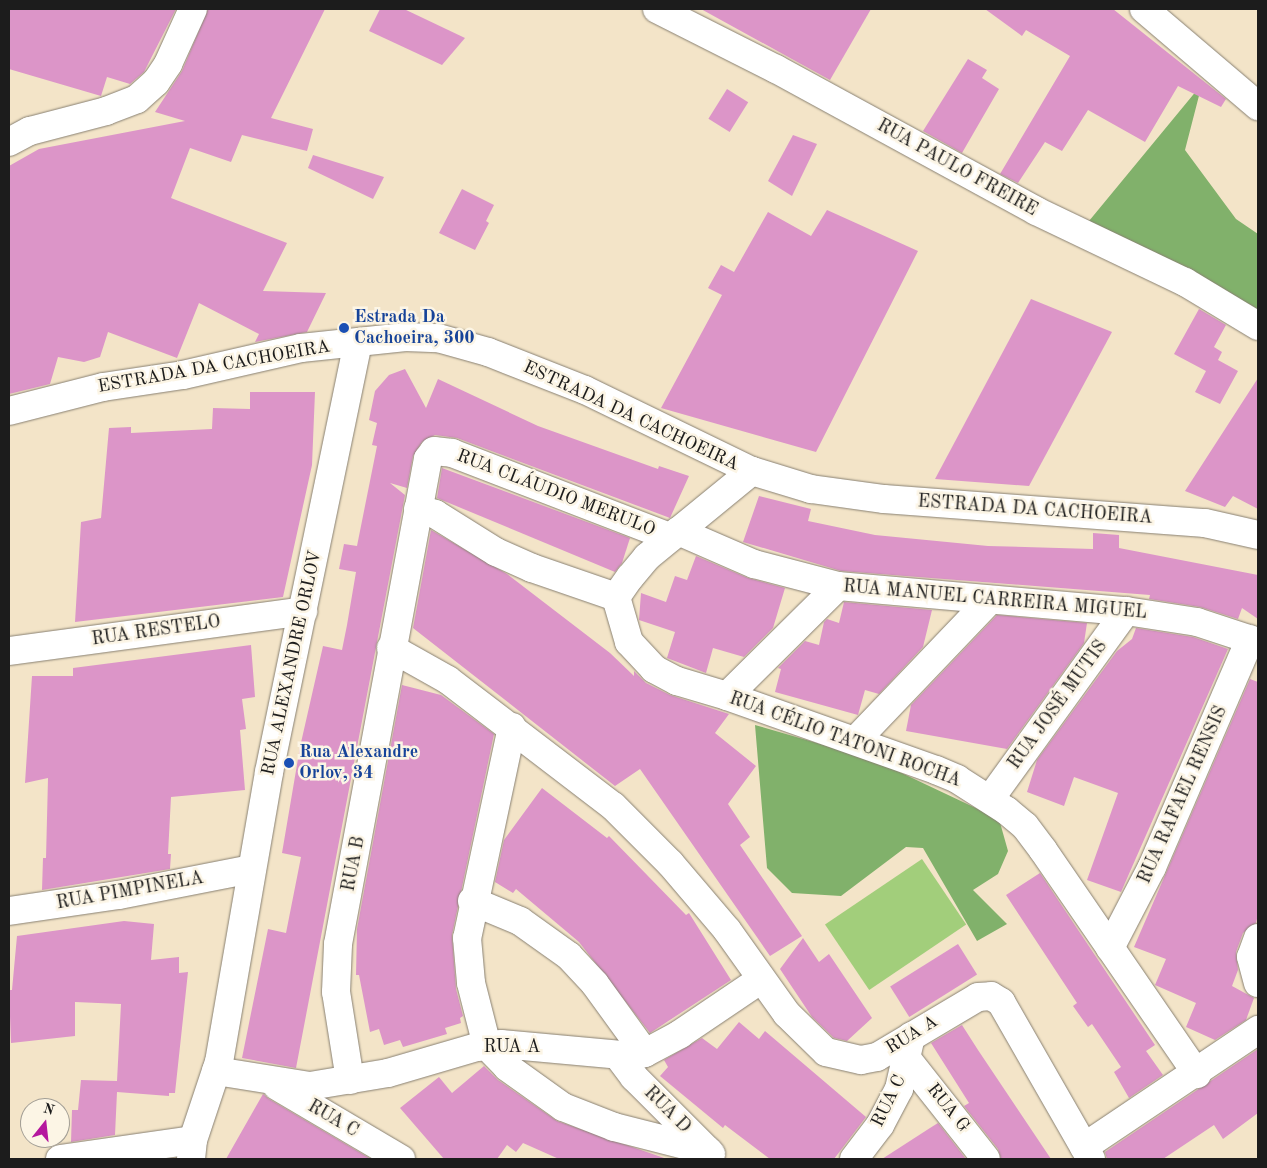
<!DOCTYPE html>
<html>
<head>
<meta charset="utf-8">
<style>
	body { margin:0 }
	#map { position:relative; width:1267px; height:1168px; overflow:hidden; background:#f3e4c8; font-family:"Old Standard TT",serif }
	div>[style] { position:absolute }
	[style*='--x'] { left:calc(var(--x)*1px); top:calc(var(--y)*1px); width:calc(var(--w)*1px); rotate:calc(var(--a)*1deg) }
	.green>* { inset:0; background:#a2ce7b; transform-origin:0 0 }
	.forest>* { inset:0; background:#81b16b }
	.building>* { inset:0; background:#dc95c8; transform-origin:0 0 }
	.roads { filter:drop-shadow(0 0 1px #888072) drop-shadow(0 0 1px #888072) }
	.minor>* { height:28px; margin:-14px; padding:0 14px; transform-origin:14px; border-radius:14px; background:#fff }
	.dots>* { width:14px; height:14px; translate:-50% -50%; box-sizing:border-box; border:2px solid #fcf5e5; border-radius:50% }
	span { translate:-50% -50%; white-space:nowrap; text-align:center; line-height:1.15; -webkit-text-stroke:5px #fcf5e5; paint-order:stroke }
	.street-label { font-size:18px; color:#1c1c1c }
	.transit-label { font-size:18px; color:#164399; font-weight:700 }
	.left { translate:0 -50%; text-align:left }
	.frame { position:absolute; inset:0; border:10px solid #1c1c1c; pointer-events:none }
	.north { position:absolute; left:20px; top:1098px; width:50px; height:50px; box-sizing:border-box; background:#fcf5e5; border:1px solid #a29e95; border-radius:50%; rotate:16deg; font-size:14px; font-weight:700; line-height:20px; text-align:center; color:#1c1c1c }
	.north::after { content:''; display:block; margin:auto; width:18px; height:22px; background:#b5179e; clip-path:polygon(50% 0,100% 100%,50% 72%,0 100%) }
</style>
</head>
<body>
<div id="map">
	<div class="green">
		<div style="left:922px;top:859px;width:79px;height:117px;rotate:56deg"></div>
	</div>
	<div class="forest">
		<div style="clip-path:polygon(1202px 84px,1185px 150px,1236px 219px,1258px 234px,1258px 321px,1089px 221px)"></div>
		<div style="clip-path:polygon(755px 725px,872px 759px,999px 819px,1008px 851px,998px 874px,973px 890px,1007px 924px,977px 941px,923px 848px,906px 847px,841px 896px,792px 893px,767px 868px)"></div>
	</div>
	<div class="building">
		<div style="clip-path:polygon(9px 9px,176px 9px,144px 72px,130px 84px,107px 77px,101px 96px,9px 69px)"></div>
		<div style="clip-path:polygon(208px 9px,325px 9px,271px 118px,313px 129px,307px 151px,242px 135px,231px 162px,190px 148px,171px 198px,287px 243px,263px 291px,326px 293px,307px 332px,255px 342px,259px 334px,199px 303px,177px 358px,108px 332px,100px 357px,84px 362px,58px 357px,50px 384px,9px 394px,9px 166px,39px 149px,185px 121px,155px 112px,182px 71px)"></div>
		<div style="clip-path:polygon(380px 9px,404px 9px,465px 38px,442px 65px,369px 31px)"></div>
		<div style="clip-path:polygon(701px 9px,871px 9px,830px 80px)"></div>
		<div style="clip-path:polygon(985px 9px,1113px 9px,1226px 99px,1221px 107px,1178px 86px,1145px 142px,1088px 110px,1062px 151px,1045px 142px,1018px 183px,1000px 174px,1070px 56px,1026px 30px,1022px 36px)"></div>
		<div style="clip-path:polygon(968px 59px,987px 70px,982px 78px,999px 89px,962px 153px,923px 131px)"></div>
		<div style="left:727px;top:89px;width:25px;height:35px;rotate:32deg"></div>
		<div style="clip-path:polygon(793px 135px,817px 144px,792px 196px,768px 181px)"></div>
		<div style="clip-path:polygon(313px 155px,384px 177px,373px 199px,308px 168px)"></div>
		<div style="clip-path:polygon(462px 189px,494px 205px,486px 221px,489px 223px,475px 250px,439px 233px)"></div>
		<div style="clip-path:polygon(827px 210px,918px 251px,816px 452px,661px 408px,722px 295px,708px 288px,721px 265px,734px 272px,768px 212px,811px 236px)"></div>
		<div style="clip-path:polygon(1031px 299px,1112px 332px,1029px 486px,935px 479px)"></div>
		<div style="clip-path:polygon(1199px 309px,1226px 325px,1214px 347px,1222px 352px,1218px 360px,1238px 371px,1220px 404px,1195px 392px,1206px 371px,1174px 354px)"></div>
		<div style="clip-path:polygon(405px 369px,426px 408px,438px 379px,538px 426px,658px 469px,659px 466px,689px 476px,670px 518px,457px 438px,435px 435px,422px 442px,413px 456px,407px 488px,390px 483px,405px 495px,296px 1068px,242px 1058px,268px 929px,286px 933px,301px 857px,282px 853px,300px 747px,323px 646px,342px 650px,347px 625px,356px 572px,339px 569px,344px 544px,357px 546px,377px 446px,372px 445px,377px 423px,369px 420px,375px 391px,389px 375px)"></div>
		<div style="clip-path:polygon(1258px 378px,1258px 509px,1233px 496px,1225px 507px,1185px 491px)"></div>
		<div style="clip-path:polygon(250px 392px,315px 392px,312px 465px,283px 597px,75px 622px,81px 522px,101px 518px,109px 428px,131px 427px,131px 433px,212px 429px,213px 408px,250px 409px)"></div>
		<div style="clip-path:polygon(442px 468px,630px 538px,622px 563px,615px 572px,437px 498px)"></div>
		<div style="clip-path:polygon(759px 496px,811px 509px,808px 521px,875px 535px,988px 546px,1093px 549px,1093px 533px,1119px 535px,1119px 548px,1258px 575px,1258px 619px,1242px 608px,1238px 619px,1200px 607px,1149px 599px,1150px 595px,841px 571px,743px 542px)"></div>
		<div style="clip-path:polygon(431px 530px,507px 574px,610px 653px,634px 676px,634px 671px,646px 683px,670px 695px,729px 714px,715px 733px,756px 766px,728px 804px,750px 837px,740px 845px,802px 936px,770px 956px,640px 769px,615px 786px,413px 628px)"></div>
		<div style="clip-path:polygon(696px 556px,748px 578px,785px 588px,773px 628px,744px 657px,713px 648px,706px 673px,667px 658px,675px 632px,639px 620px,641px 593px,666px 602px,675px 576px,687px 580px)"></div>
		<div style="clip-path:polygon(844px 602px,932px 610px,923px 647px,879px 694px,865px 690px,858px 715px,775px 692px,781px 669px,778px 668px,805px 641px,819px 645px,824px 622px,827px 619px,839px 623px)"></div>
		<div style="clip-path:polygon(997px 615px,1087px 623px,1084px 643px,1007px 749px,906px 731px,911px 705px)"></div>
		<div style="clip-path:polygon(1136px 628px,1193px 637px,1228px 649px,1121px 892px,1087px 880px,1118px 793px,1074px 777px,1064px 806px,1027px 792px,1037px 760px,1117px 651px,1132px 639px)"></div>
		<div style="clip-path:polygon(251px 645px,255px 697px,242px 699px,246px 729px,240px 730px,245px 790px,171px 797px,168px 854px,171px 854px,170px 869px,42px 890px,43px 858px,46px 858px,48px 778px,25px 783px,32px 676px,73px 676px,73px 668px)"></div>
		<div style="clip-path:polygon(1250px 679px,1258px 682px,1258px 915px,1256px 923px,1243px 933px,1236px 952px,1238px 970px,1232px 986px,1254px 998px,1246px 1020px,1215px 1040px,1186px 1027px,1196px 1003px,1155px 985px,1166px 959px,1134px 947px)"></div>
		<div style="clip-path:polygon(402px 685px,441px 695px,494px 734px,452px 935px,456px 989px,463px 1016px,460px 1018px,461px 1023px,445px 1028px,447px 1034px,403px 1047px,400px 1040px,384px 1045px,379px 1029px,370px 1032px,359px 975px,356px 975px,357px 929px)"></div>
		<div style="clip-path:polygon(542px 788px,607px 838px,609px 836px,686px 915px,689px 913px,731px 980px,650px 1033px,579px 942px,516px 889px,513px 893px,495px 882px,504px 840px)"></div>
		<div style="clip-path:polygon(1040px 873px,1155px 1045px,1146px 1051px,1163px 1075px,1129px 1098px,1114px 1072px,1121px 1067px,1092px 1024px,1088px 1027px,1073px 1006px,1077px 1003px,1006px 895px)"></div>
		<div style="clip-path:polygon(124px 921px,154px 924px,151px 960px,179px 957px,179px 973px,188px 972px,175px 1093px,169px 1093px,169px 1096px,117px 1092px,115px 1135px,71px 1142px,72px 1110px,78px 1110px,81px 1080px,117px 1081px,121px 1004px,75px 1002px,75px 1036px,11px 1043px,9px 990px,12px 990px,17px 936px)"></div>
		<div style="clip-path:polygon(803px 938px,819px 962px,829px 954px,872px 1018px,847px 1041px,834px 1038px,812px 1017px,780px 969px)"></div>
		<div style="left:958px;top:944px;width:36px;height:80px;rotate:58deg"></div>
		<div style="clip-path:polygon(739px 1022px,759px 1039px,765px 1031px,866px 1117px,834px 1159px,770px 1159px,725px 1125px,723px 1128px,660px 1076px,668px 1067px,664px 1060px,702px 1038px,717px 1049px)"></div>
		<div style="clip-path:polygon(962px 1025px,978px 1050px,1051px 1159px,1001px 1159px,998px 1149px,964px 1106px,969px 1103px,931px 1043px)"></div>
		<div style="clip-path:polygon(1258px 1049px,1258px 1113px,1223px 1139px,1214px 1125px,1163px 1159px,1107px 1159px,1105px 1152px)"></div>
		<div style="clip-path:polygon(484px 1066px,498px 1080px,557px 1121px,667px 1159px,559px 1159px,523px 1143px,516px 1152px,507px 1145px,497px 1159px,444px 1159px,400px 1108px,439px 1077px,452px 1093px)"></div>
		<div style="clip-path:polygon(263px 1094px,269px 1099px,371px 1159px,226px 1159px)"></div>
		<div style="clip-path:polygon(938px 1123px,966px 1159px,882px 1159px,930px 1128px)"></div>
	</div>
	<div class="roads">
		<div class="minor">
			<div style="--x:657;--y:9;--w:133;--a:26.8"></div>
			<div style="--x:776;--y:69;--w:296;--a:28.6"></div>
			<div style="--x:1036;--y:211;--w:165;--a:25.5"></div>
			<div style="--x:1185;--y:282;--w:85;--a:31.1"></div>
			<div style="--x:1144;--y:9;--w:150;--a:40.4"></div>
			<div style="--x:9;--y:142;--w:24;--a:-28"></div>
			<div style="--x:30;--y:131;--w:79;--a:-14.7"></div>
			<div style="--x:106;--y:111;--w:33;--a:-21"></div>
			<div style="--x:137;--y:99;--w:25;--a:-42"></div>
			<div style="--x:156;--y:82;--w:22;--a:-56"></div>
			<div style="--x:168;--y:64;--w:60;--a:-65.6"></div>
			<div style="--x:9;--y:411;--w:97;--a:-14.3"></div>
			<div style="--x:103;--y:387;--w:81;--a:-8.5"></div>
			<div style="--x:183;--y:375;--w:121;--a:-12.9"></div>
			<div style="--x:301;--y:348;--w:105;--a:-6"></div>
			<div style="--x:405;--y:337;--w:33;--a:2"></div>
			<div style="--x:438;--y:338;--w:52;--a:15.6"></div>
			<div style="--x:488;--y:352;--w:104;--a:21.4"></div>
			<div style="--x:585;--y:390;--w:186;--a:25.9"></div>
			<div style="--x:752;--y:471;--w:62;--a:17"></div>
			<div style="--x:811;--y:489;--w:74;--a:7.8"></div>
			<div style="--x:884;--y:499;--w:322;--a:4.3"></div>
			<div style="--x:1205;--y:523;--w:54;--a:12.8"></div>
			<div style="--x:752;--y:471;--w:136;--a:140.7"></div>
			<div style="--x:647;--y:557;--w:26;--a:130"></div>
			<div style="--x:630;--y:577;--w:24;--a:125"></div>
			<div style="--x:616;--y:597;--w:47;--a:73.9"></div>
			<div style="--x:629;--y:642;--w:37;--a:47"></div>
			<div style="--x:654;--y:669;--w:26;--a:28"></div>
			<div style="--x:677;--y:681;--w:52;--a:16.7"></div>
			<div style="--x:727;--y:696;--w:222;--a:19.5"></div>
			<div style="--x:936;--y:770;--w:23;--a:23"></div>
			<div style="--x:957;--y:779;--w:59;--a:32.6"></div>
			<div style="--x:1007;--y:811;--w:23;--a:40"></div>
			<div style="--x:1025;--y:826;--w:30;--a:53"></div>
			<div style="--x:1043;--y:850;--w:272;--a:55.5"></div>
			<div style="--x:418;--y:509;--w:18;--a:16"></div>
			<div style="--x:435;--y:514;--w:72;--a:31.9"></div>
			<div style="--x:496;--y:552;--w:39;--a:24"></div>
			<div style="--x:532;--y:568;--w:89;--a:19"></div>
			<div style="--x:678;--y:531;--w:83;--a:23.5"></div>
			<div style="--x:754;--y:564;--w:87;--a:14.7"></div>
			<div style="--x:838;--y:586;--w:289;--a:5"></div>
			<div style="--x:1126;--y:611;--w:72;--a:8.8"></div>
			<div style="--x:1197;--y:622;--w:64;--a:18.2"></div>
			<div style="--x:391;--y:648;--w:65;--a:29.3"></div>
			<div style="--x:448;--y:680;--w:208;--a:37.4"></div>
			<div style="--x:613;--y:806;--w:81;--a:45"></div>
			<div style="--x:670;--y:863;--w:88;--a:49.6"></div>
			<div style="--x:727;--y:930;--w:103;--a:54.5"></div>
			<div style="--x:787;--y:1014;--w:54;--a:44.3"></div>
			<div style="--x:826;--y:1052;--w:36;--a:13"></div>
			<div style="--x:861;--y:1060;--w:16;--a:-11"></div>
			<div style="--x:877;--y:1057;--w:117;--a:-30.7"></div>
			<div style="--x:978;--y:997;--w:13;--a:-4"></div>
			<div style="--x:991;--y:996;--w:12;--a:31"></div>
			<div style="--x:1001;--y:1002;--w:181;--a:60.2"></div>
			<div style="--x:9;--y:651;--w:297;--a:-7.7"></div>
			<div style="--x:727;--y:696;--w:156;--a:-44.7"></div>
			<div style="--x:512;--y:727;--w:216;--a:102"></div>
			<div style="--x:467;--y:938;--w:45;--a:84.9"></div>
			<div style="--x:471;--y:983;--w:65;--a:75.7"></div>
			<div style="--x:487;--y:1046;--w:29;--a:46"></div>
			<div style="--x:507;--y:1067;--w:69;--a:35.5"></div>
			<div style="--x:563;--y:1107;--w:55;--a:21.4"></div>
			<div style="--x:614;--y:1127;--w:97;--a:14.3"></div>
			<div style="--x:856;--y:740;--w:194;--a:-46.3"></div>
			<div style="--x:990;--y:799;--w:232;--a:-54.1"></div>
			<div style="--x:472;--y:901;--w:52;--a:22.6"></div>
			<div style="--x:520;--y:921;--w:60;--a:35.5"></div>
			<div style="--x:569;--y:956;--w:38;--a:47"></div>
			<div style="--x:595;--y:984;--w:85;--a:54.1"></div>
			<div style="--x:9;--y:911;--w:111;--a:-8.3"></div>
			<div style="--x:119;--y:895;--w:135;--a:-11.1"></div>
			<div style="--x:1258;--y:938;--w:20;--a:110"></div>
			<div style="--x:1251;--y:957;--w:27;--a:75"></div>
			<div style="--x:1110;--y:948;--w:91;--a:-62.6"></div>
			<div style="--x:1152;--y:867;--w:248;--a:-66.7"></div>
			<div style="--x:619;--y:1057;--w:25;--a:53"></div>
			<div style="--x:634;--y:1077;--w:109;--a:45"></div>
			<div style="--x:907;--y:1059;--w:127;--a:51.7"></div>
			<div style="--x:216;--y:1071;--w:95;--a:9.1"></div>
			<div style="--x:310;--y:1086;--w:79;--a:-9.5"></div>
			<div style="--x:388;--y:1073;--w:93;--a:-16.3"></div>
			<div style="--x:477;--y:1047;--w:24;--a:-7"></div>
			<div style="--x:501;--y:1044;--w:132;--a:5.2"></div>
			<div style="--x:632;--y:1056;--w:13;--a:-13"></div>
			<div style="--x:645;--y:1053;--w:40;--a:-28"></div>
			<div style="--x:680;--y:1034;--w:97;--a:-34"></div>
			<div style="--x:350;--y:1080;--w:89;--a:-99"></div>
			<div style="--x:336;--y:992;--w:48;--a:-87.6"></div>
			<div style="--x:338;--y:944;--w:493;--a:-79.5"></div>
			<div style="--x:428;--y:459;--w:10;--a:-53"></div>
			<div style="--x:434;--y:451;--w:18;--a:6"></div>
			<div style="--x:452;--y:453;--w:234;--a:21.1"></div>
			<div style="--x:277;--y:1086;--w:144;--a:30.5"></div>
			<div style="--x:1084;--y:1147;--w:210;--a:-33.9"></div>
			<div style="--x:60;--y:1159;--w:134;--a:-8.1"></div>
			<div style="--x:191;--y:1159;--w:19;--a:-84"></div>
			<div style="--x:193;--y:1140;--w:82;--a:-71.6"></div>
			<div style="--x:219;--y:1062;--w:294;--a:-80.2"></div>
			<div style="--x:269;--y:772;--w:438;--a:-78.3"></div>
			<div style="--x:854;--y:1159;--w:43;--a:-52.6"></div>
			<div style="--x:880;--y:1125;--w:41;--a:-62.2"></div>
			<div style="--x:899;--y:1089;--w:54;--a:-77.2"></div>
		</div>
	</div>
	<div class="dots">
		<div style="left:344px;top:328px;background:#1a4fb4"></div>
		<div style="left:289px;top:763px;background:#1a4fb4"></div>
	</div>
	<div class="street-label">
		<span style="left:957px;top:168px;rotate:29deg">RUA PAULO FREIRE</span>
		<span style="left:214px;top:367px;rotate:-10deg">ESTRADA DA CACHOEIRA</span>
		<span style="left:631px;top:416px;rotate:25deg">ESTRADA DA CACHOEIRA</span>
		<span style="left:556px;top:493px;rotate:21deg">RUA CLÁUDIO MERULO</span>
		<span style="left:1035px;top:510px;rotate:4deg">ESTRADA DA CACHOEIRA</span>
		<span style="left:995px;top:600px;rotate:5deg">RUA MANUEL CARREIRA MIGUEL</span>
		<span style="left:156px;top:631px;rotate:-8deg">RUA RESTELO</span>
		<span style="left:292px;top:663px;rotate:-78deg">RUA ALEXANDRE ORLOV</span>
		<span style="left:1058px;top:705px;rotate:-54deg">RUA JOSÉ MUTIS</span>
		<span style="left:845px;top:740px;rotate:20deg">RUA CÉLIO TATONI ROCHA</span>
		<span style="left:1183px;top:795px;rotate:-66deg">RUA RAFAEL RENSIS</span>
		<span style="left:354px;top:864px;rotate:-79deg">RUA B</span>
		<span style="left:130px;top:891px;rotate:-10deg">RUA PIMPINELA</span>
		<span style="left:912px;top:1035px;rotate:-31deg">RUA A</span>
		<span style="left:512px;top:1047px">RUA A</span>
		<span style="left:889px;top:1101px;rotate:-64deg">RUA C</span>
		<span style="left:948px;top:1108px;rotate:51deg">RUA G</span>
		<span style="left:667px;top:1110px;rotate:45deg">RUA D</span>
		<span style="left:333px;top:1119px;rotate:30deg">RUA C</span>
	</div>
	<div class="transit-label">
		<span class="left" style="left:354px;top:328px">Estrada Da<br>Cachoeira, 300</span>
		<span class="left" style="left:299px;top:763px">Rua Alexandre<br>Orlov, 34</span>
	</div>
	<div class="frame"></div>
	<div class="north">N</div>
</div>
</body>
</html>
